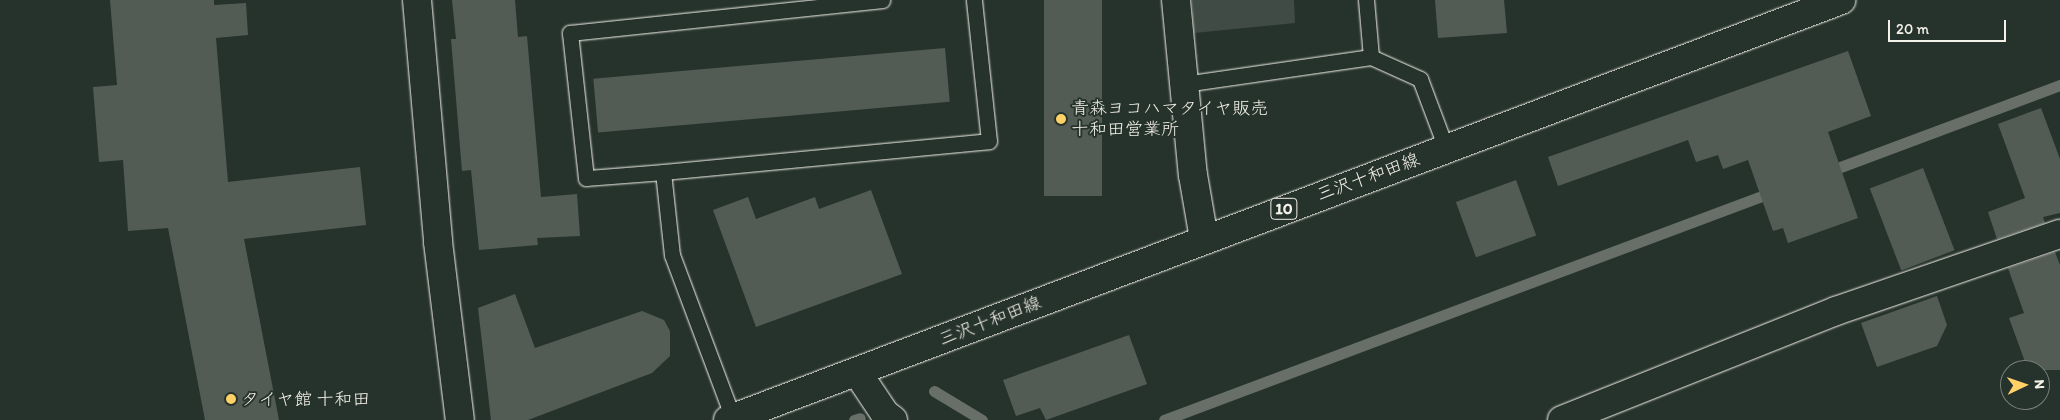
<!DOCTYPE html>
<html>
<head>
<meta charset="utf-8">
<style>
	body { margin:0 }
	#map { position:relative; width:2060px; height:420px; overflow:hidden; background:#26332d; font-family:Itim,"Klee One",sans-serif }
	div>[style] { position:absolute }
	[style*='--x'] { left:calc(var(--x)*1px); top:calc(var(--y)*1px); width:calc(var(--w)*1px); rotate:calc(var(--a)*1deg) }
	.green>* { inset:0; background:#414b45 }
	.stream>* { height:11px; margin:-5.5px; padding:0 5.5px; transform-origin:5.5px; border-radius:5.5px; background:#676f68 }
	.building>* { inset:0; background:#525c55; transform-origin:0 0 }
	.roads { filter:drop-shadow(0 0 1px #f4f1e8) drop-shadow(0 0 1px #f4f1e8) }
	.lane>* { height:15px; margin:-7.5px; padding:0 7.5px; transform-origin:7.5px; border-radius:7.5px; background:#26332d }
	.street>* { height:28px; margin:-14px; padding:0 14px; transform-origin:14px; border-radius:14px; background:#26332d }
	.primary>* { height:28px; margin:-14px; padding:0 14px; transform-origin:14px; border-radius:14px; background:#26332d }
	.dots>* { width:14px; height:14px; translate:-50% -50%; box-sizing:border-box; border:2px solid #26332d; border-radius:50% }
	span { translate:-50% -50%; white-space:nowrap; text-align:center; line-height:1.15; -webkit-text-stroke:4px #26332d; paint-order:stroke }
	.shield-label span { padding:1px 4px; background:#26332d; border:1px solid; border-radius:4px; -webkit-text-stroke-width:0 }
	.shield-label { font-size:16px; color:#f4f1e8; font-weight:700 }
	.poi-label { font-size:18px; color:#f4f1e8 }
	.left { translate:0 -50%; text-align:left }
	.street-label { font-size:18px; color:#f4f1e8 }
	.north { position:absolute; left:2000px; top:360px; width:50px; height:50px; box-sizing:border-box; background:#26332d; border:1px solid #787f78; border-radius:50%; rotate:87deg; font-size:14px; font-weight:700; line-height:20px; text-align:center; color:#f4f1e8 }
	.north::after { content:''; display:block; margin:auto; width:18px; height:22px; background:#ffd166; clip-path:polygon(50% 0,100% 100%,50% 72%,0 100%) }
	.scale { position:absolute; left:1888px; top:20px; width:118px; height:22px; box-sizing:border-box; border:2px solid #f4f1e8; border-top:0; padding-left:6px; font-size:15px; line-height:18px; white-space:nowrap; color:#f4f1e8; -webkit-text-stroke:4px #26332d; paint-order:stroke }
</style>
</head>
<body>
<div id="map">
	<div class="green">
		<div style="clip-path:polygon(1192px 0,1294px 0,1295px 23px,1194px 33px)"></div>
	</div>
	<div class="stream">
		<div style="--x:1827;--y:172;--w:249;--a:-20.5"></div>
		<div style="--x:934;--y:391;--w:56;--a:31.1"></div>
		<div style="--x:854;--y:420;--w:6;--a:-18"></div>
		<div style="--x:1164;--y:420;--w:653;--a:-20.55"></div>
	</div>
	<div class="building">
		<div style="clip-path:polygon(110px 0,214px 0,214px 5px,246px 3px,248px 35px,216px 38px,228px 182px,360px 167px,366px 225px,244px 239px,279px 420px,205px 420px,168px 228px,128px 231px,123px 160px,99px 162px,93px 87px,117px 85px)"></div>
		<div style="clip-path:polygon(452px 0,515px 0,518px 37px,527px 36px,541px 197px,577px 194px,580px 236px,537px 238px,538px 245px,479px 250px,471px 170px,462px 171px,451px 39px,456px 39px)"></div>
		<div style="left:1044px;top:0;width:58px;height:196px"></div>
		<div style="clip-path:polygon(1435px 0,1504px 0,1507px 33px,1438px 38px)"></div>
		<div style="left:945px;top:48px;width:54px;height:353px;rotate:85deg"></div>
		<div style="clip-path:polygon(1848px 51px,1871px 116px,1828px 132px,1858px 218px,1788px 243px,1783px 228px,1773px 231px,1748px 160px,1723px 169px,1718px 155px,1696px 162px,1688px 140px,1558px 186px,1548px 157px)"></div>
		<div style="clip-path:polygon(2041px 108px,2060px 159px,2060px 213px,2043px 217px,2045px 223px,1997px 239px,1988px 212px,2025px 198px,1998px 124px)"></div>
		<div style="left:1923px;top:168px;width:88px;height:57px;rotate:69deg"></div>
		<div style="left:1516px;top:180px;width:59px;height:64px;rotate:70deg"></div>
		<div style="clip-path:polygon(871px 190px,902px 274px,756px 327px,713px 210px,748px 197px,756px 219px,815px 197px,819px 209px)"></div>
		<div style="clip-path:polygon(2055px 252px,2060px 265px,2060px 370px,2028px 370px,2009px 318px,2024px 313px,2008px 268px)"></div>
		<div style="clip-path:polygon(515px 294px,535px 348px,642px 311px,664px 320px,670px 331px,670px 356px,652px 373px,528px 420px,491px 420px,478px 308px)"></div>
		<div style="clip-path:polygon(1937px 296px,1947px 325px,1937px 346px,1877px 367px,1861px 323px)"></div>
		<div style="clip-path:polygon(1129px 335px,1147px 384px,1046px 420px,1040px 408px,1016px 416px,1003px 380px)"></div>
	</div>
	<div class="roads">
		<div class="lane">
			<div style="--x:1371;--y:57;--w:54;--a:24.2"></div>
			<div style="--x:1420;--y:79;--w:74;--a:69.4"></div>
			<div style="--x:1184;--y:84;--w:189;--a:-8.2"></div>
			<div style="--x:1371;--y:57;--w:57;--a:-95"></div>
			<div style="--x:663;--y:172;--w:77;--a:175.5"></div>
			<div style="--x:586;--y:178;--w:146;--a:-96.3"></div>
			<div style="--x:570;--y:33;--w:314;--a:-6"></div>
			<div style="--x:733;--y:418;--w:174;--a:-110.5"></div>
			<div style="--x:672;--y:255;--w:83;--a:-96.2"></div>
			<div style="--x:663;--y:172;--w:327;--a:-5.4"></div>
			<div style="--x:989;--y:141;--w:142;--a:-96.1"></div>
		</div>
		<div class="street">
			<div style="--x:417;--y:0;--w:243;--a:85"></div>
			<div style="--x:438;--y:242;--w:179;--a:83"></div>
			<div style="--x:1176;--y:0;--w:176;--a:84.5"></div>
			<div style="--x:1193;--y:175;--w:65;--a:80.2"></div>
			<div style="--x:857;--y:372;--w:50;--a:56.3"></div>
			<div style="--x:885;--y:414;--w:10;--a:37"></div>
			<div style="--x:1562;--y:420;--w:295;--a:-21.7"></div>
			<div style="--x:1836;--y:311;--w:237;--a:-19"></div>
		</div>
		<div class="primary">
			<div style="--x:728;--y:420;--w:1190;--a:-20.67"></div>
		</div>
	</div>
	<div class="dots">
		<div style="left:1061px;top:119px;background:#ffd166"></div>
		<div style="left:231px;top:399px;background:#ffd166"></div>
	</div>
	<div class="shield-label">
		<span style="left:1284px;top:209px">10</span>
	</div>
	<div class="poi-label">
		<span class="left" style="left:1071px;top:119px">青森ヨコハマタイヤ販売<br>十和田営業所</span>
		<span class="left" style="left:241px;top:399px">タイヤ館 十和田</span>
	</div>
	<div class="street-label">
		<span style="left:1368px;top:177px;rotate:-20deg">三沢十和田線</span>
		<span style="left:990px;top:321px;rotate:-21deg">三沢十和田線</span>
	</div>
	<div class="north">N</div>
	<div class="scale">20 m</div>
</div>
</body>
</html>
